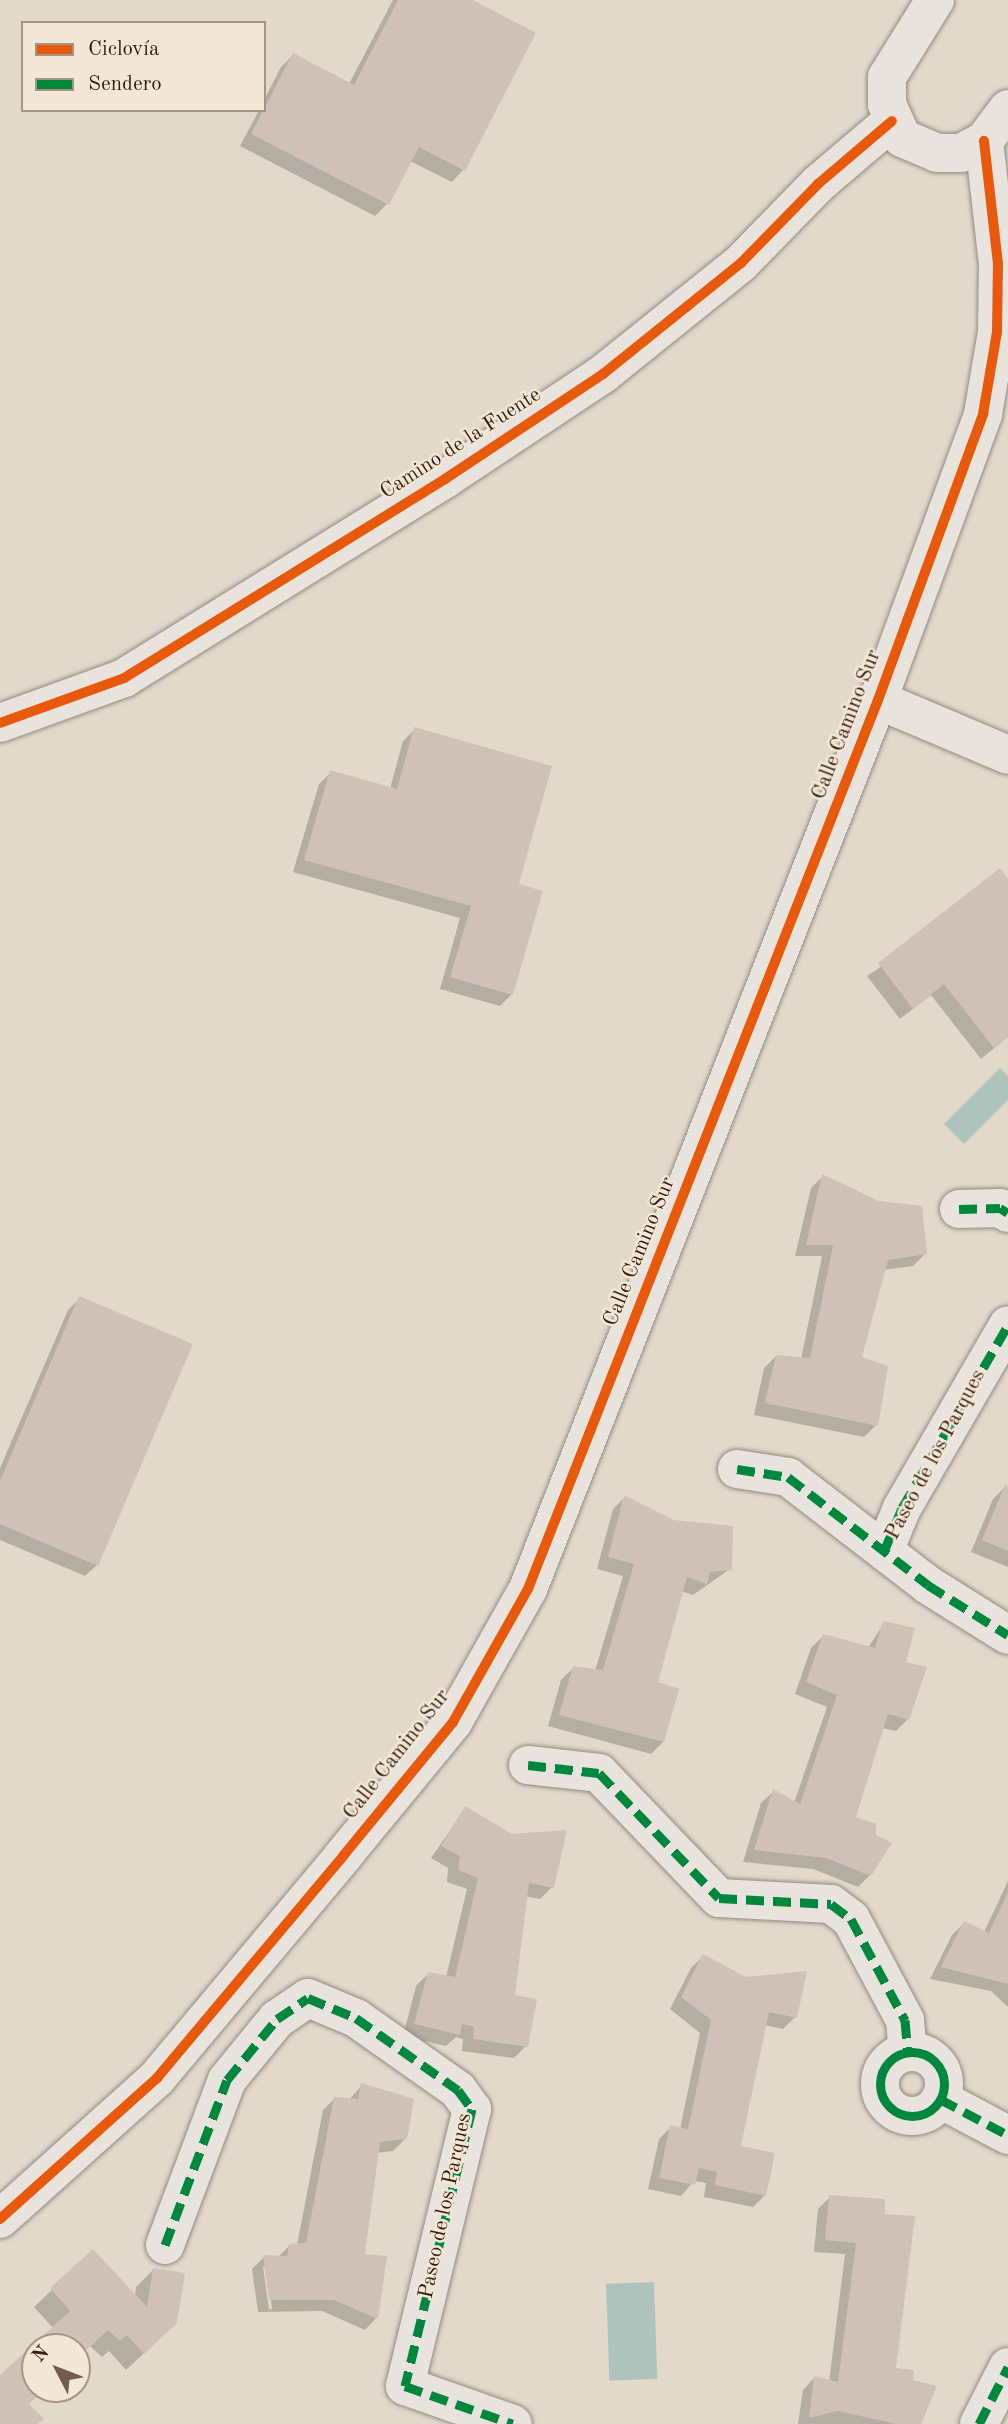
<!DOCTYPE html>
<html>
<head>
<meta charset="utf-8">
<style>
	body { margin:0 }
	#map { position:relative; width:1008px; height:2424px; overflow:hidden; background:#e2d9cb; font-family:"Old Standard TT",serif }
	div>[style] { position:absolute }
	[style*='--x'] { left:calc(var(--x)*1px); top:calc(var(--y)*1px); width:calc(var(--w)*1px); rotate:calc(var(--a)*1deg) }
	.water>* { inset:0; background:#aec3bc; transform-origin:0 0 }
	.shadow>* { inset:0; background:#0003 }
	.building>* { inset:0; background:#d0c1b8 }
	.roads { filter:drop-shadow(0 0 2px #948b81) drop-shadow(0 0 2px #948b81) }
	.minor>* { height:38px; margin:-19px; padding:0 19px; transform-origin:19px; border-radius:19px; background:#e8e3dd }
	.minor>.ring { margin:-19px; padding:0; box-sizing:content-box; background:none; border:38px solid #e8e3dd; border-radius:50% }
	.quiet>* { height:9px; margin-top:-4.5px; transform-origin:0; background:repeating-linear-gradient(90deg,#00873e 0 18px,transparent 0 27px) }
	.quiet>.ring { margin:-4.5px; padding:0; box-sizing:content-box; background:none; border:9px solid #00873e; border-radius:50% }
	.cycleway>* { height:10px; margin:-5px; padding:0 5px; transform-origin:5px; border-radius:5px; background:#e8590c }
	span { translate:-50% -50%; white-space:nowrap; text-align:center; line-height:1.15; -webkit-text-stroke:5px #f2e7d7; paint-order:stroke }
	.street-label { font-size:21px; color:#361a08 }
	.legend { position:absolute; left:21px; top:21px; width:245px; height:91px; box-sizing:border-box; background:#f2e7d7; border:2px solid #a79584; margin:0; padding:9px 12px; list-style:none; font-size:21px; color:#361a08 }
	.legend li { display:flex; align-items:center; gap:14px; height:35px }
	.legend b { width:35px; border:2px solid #a79584 }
	.north { position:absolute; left:21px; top:2333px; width:70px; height:70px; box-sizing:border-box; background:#f2e7d7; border:2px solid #a79584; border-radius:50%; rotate:312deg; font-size:19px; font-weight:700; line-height:28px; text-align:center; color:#361a08 }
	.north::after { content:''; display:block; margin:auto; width:24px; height:32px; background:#725d4c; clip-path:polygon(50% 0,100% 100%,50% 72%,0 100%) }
</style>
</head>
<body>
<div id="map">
	<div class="water">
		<div style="clip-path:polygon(1000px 1068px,1008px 1076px,1008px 1100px,964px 1144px,944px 1124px)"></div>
		<div style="left:654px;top:2282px;width:97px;height:48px;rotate:88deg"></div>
	</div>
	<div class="shadow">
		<div style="clip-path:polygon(393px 0,469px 0,463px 170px,452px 182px,410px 161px,387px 204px,375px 216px,240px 146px,259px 110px,264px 110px,264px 100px,281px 67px,293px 55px,349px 84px)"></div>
		<div style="clip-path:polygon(415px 729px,517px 885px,512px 994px,500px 1006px,440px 989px,460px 918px,293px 872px,319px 784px,331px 772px,390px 789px,403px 741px)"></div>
		<div style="clip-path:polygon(1008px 882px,1008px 1037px,981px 1059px,931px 995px,900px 1019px,867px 976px)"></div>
		<div style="clip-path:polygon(823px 1176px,925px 1254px,913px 1266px,883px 1270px,860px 1358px,876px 1425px,864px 1437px,754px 1415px,764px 1368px,776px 1356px,801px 1359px,822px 1256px,795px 1256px,811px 1188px)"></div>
		<div style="clip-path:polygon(80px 1298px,97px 1565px,85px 1576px,0 1540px,0 1468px,68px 1310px)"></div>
		<div style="clip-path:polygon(1005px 1487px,1008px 1488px,1008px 1567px,971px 1552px,993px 1499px)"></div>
		<div style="clip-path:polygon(624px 1498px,730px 1569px,693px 1595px,681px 1591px,656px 1683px,663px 1742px,651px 1754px,548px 1726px,561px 1680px,573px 1668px,595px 1671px,623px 1576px,597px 1569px,613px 1509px)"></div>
		<div style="clip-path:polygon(884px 1623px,903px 1663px,908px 1719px,896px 1731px,882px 1728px,854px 1818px,874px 1836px,870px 1875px,858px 1887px,813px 1869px,743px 1862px,761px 1803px,773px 1792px,794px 1803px,827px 1707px,795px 1694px,811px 1648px,823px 1636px,868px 1648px)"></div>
		<div style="clip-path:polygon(465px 1809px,552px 1887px,540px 1899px,525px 1896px,513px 1997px,526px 2046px,514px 2058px,462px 2051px,463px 2039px,456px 2037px,446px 2046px,403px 2036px,416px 1986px,428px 1974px,446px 1977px,467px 1889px,447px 1882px,448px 1868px,431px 1858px)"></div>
		<div style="clip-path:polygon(1008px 1881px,1008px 2007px,991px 1991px,930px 1979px,952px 1935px,964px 1923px,984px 1932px)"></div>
		<div style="clip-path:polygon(703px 1956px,795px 2017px,783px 2029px,764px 2025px,739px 2147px,765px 2195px,753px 2207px,704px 2197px,706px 2183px,694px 2181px,681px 2196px,648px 2189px,659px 2139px,671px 2127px,680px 2129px,700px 2033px,670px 2009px,691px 1968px)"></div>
		<div style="clip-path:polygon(evenodd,362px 2085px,405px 2139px,393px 2151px,377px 2153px,363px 2255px,376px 2318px,365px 2330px,322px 2311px,258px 2312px,252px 2269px,264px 2257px,278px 2257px,289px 2246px,297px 2245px,323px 2110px,335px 2098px,349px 2100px,362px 2085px,263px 2267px,267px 2267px,272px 2309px,269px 2309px,263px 2267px)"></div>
		<div style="clip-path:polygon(830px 2197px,884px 2201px,894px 2370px,911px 2381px,919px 2424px,798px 2424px,803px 2390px,814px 2378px,829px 2382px,845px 2254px,814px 2252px,818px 2209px)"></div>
		<div style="clip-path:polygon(93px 2251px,135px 2296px,136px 2287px,153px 2270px,157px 2341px,126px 2370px,109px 2351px,102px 2357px,90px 2346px,77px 2358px,77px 2347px,35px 2347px,35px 2389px,43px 2389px,27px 2404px,36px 2424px,0 2424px,0 2377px,53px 2328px,34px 2307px)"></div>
	</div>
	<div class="building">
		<div style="clip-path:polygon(398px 0,473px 0,536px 33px,465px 171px,419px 147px,389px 205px,251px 134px,293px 53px,354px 85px)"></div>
		<div style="clip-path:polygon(414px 727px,552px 766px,519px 884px,543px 891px,513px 995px,450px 977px,471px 906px,304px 860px,330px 770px,397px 789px)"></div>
		<div style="clip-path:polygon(1000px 868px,1008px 879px,1008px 1037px,994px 1048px,944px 984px,913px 1009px,878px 963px)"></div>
		<div style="clip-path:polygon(822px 1174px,879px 1201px,922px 1206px,927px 1254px,888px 1260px,862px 1357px,888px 1366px,878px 1426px,765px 1403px,776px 1355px,810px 1358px,833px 1245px,806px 1245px)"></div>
		<div style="clip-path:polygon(79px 1296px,193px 1344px,98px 1566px,0 1524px,0 1481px)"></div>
		<div style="clip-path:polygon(1005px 1485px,1008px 1486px,1008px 1551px,982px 1540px)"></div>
		<div style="clip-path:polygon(624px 1495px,674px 1520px,733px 1526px,732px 1570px,710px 1572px,707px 1584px,687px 1577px,658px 1682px,679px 1689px,664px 1742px,559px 1715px,573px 1666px,603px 1670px,634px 1564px,608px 1557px)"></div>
		<div style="clip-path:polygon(883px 1621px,915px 1628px,906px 1662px,927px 1667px,909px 1720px,888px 1714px,856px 1817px,876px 1824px,876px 1835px,892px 1843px,871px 1876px,826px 1858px,754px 1850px,773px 1789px,800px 1804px,837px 1695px,806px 1682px,823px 1634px,875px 1648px)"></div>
		<div style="clip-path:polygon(465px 1806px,512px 1834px,567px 1830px,554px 1888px,529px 1883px,515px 1995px,537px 1999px,528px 2047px,473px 2039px,474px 2027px,462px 2024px,460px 2035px,414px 2024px,428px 1972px,455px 1977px,478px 1878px,458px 1870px,460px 1856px,441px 1846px)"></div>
		<div style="clip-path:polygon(1008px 1892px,1008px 1984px,941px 1967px,964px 1921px,989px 1933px)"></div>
		<div style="clip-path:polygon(703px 1954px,746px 1977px,807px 1971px,797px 2018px,769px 2012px,741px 2146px,775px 2153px,766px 2196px,715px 2185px,717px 2172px,699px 2168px,695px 2185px,659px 2178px,670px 2125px,688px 2129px,711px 2020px,681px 1997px)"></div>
		<div style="clip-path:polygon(361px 2083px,414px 2099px,407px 2139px,380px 2142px,365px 2254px,387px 2256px,378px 2319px,334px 2300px,269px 2300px,263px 2255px,287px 2256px,289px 2244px,306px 2243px,334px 2097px,358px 2099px)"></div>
		<div style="clip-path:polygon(829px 2195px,885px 2199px,885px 2214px,915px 2216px,896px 2368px,914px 2370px,913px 2380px,937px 2386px,921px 2424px,896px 2424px,838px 2411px,809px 2418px,814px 2376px,838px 2382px,856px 2243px,825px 2240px)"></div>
		<div style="clip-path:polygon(93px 2249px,147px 2307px,153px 2268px,185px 2273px,177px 2323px,144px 2354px,127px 2335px,120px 2341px,108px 2330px,77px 2359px,77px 2347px,35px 2347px,35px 2389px,45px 2389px,29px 2404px,44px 2419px,38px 2424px,0 2424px,0 2375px,70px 2311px,50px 2288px)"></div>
	</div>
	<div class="roads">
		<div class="minor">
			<div style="--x:935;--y:0;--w:91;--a:121.9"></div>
			<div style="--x:887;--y:77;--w:27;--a:90"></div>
			<div style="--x:887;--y:104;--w:37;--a:66"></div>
			<div style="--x:902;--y:138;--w:38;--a:23"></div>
			<div style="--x:937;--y:153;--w:24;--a:0"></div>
			<div style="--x:961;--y:153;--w:26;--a:-28"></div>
			<div style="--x:984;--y:141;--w:40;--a:-53"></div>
			<div style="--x:878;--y:700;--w:141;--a:22.9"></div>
			<div style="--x:0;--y:723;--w:132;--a:-19.9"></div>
			<div style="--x:124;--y:678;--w:378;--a:-31.8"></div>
			<div style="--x:445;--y:479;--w:190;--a:-33.6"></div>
			<div style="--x:603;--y:374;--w:177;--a:-38.8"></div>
			<div style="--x:741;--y:263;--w:110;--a:-45.7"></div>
			<div style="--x:818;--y:184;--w:97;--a:-40.4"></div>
			<div style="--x:959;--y:1209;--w:41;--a:-1.4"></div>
			<div style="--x:1000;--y:1208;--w:9;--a:32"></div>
			<div style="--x:737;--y:1469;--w:52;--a:8.9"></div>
			<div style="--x:788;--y:1477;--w:177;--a:37.6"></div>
			<div style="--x:928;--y:1585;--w:94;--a:32"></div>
			<div style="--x:885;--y:1549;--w:44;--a:-67.5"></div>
			<div style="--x:902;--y:1508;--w:211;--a:-59.9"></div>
			<div style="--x:528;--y:1765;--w:71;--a:6.4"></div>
			<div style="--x:599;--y:1773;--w:173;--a:46.2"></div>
			<div style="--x:719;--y:1898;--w:112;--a:3.1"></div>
			<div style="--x:831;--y:1904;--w:25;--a:37"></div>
			<div style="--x:851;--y:1919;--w:115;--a:61.9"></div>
			<div style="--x:905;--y:2020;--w:32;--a:85"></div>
			<div class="ring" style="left:880px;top:2052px;width:26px;height:26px"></div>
			<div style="--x:940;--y:2099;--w:77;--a:27.9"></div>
			<div style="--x:0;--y:2219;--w:211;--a:-41.9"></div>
			<div style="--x:157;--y:2078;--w:290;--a:-50"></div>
			<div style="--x:343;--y:1856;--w:173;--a:-50.6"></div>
			<div style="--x:453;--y:1722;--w:153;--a:-60.6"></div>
			<div style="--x:528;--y:1589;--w:955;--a:-68.51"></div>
			<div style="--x:878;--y:700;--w:305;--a:-69.8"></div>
			<div style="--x:983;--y:414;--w:83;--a:-80.3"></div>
			<div style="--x:997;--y:332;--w:68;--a:-89.2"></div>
			<div style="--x:998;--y:264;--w:124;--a:-96.5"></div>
			<div style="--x:165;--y:2245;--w:176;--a:-69.4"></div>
			<div style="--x:227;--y:2080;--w:79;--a:-50.7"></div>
			<div style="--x:277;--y:2019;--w:37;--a:-34"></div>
			<div style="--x:308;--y:1998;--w:52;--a:22.6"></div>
			<div style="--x:356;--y:2018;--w:125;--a:35.2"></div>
			<div style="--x:458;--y:2090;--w:24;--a:54"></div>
			<div style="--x:472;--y:2109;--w:285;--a:103.6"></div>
			<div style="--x:405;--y:2386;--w:114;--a:19.4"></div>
			<div style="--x:979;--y:2424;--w:64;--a:-63"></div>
		</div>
	</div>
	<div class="quiet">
		<div style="--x:959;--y:1209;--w:41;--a:-1.4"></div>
		<div style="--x:1000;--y:1208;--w:9;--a:32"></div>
		<div style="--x:737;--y:1469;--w:52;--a:8.9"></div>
		<div style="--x:788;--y:1477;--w:177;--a:37.6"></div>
		<div style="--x:928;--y:1585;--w:94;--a:32"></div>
		<div style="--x:885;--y:1549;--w:44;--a:-67.5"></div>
		<div style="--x:902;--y:1508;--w:211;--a:-59.9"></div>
		<div style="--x:528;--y:1765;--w:71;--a:6.4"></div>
		<div style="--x:599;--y:1773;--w:173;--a:46.2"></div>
		<div style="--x:719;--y:1898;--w:112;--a:3.1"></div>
		<div style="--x:831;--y:1904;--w:25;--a:37"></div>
		<div style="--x:851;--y:1919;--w:115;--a:61.9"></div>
		<div style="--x:905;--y:2020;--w:32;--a:85"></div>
		<div class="ring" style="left:880px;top:2052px;width:55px;height:55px"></div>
		<div style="--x:940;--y:2099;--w:77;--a:27.9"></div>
		<div style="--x:165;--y:2245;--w:176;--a:-69.4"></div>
		<div style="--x:227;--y:2080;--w:79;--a:-50.7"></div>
		<div style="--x:277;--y:2019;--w:37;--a:-34"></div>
		<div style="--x:308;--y:1998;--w:52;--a:22.6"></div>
		<div style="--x:356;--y:2018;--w:125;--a:35.2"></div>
		<div style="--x:458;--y:2090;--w:24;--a:54"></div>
		<div style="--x:472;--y:2109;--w:285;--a:103.6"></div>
		<div style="--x:405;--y:2386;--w:114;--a:19.4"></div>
		<div style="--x:979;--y:2424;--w:64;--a:-63"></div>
	</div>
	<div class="cycleway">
		<div style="--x:0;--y:723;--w:132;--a:-19.9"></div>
		<div style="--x:124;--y:678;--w:378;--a:-31.8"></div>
		<div style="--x:445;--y:479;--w:190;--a:-33.6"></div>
		<div style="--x:603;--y:374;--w:177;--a:-38.8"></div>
		<div style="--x:741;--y:263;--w:110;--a:-45.7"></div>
		<div style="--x:818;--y:184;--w:97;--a:-40.4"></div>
		<div style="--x:0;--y:2219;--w:211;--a:-41.9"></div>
		<div style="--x:157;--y:2078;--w:290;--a:-50"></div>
		<div style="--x:343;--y:1856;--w:173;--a:-50.6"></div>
		<div style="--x:453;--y:1722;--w:153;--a:-60.6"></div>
		<div style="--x:528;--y:1589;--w:955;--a:-68.51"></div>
		<div style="--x:878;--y:700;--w:305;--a:-69.8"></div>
		<div style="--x:983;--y:414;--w:83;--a:-80.3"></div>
		<div style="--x:997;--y:332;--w:68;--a:-89.2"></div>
		<div style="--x:998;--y:264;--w:124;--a:-96.5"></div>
	</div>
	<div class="street-label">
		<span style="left:461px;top:444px;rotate:-33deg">Camino de la Fuente</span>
		<span style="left:847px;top:725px;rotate:-69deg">Calle Camino Sur</span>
		<span style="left:640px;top:1252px;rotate:-68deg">Calle Camino Sur</span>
		<span style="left:936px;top:1455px;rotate:-62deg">Paseo de los Parques</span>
		<span style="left:397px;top:1755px;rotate:-52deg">Calle Camino Sur</span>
		<span style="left:446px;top:2206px;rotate:-78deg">Paseo de los Parques</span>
	</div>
	<ul class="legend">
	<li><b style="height:9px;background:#e8590c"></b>Ciclovía</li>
	<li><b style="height:9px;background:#00873e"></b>Sendero</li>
	</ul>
	<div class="north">N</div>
</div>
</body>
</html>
